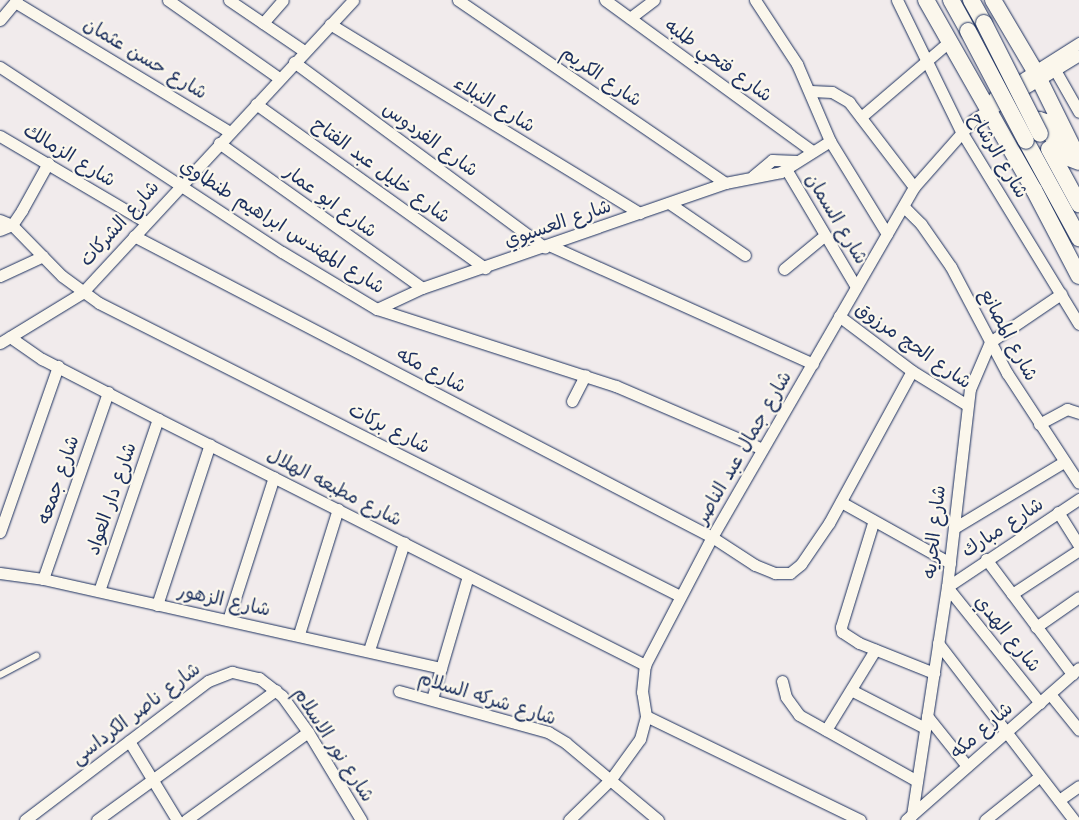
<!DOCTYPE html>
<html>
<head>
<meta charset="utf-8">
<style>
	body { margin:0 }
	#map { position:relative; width:1079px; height:820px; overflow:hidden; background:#f1ebec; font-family:"Comic Neue","Playpen Sans Arabic",sans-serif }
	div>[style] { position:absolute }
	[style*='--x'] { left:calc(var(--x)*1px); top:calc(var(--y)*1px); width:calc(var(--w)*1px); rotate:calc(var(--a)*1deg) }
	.roads { filter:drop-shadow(0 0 1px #1b2f5e) drop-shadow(0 0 1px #1b2f5e) }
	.lane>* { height:5.5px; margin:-2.75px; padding:0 2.75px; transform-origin:2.75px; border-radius:2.75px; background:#fbf7ec }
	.street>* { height:11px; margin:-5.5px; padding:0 5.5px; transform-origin:5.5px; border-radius:5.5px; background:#fbf7ec }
	.secondary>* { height:16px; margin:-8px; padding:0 8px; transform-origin:8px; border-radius:8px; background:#fbf7ec }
	.bridges { filter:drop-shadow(0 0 1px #1b2f5e) drop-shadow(0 0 1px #1b2f5e) }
	.secondary-bridge>* { height:16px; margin:-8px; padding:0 8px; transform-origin:8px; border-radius:8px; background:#fbf7ec }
	span { translate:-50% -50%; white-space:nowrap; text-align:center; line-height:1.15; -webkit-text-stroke:4.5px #fbf7ec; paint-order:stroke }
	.street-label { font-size:19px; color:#1b2f5e }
</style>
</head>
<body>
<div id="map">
	<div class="roads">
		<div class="lane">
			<div style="--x:0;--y:675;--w:41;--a:-27.8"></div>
		</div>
		<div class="street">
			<div style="--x:168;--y:0;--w:136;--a:35.1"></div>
			<div style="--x:229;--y:0;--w:91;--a:34.2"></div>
			<div style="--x:458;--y:0;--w:324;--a:34.4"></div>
			<div style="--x:605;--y:0;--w:255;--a:36.1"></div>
			<div style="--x:755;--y:0;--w:77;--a:56.7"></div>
			<div style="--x:797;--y:64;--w:84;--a:66.8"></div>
			<div style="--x:830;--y:141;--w:109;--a:58.5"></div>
			<div style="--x:897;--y:0;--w:146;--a:64"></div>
			<div style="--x:961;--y:131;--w:226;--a:58.6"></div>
			<div style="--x:15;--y:2;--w:251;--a:31.2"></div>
			<div style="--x:630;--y:18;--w:30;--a:-37"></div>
			<div style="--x:0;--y:20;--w:26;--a:-50"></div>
			<div style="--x:263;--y:23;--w:30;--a:-49"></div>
			<div style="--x:330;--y:24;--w:363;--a:31.4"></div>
			<div style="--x:294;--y:62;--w:312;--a:36.5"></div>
			<div style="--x:0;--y:67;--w:337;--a:33.3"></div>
			<div style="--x:282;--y:252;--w:111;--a:31"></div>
			<div style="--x:377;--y:309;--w:251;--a:17.9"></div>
			<div style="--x:616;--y:386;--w:159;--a:23.3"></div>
			<div style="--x:1055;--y:70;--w:48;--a:60.3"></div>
			<div style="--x:811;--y:91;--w:21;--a:3"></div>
			<div style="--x:832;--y:92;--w:20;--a:30"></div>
			<div style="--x:849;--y:102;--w:107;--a:52.6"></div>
			<div style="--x:256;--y:104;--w:282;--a:35.6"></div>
			<div style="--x:988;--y:108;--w:13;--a:-61"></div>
			<div style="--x:994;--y:97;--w:101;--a:-32.4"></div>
			<div style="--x:861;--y:117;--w:117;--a:-40.5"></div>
			<div style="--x:0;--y:136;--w:169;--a:30.5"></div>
			<div style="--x:219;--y:143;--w:249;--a:35.5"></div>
			<div style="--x:786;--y:169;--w:137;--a:59.3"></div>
			<div style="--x:753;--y:176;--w:25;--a:-40"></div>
			<div style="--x:772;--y:160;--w:25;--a:2"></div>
			<div style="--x:669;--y:203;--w:92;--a:34.4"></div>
			<div style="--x:904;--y:207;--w:24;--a:45"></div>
			<div style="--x:921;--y:224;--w:52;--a:55.1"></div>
			<div style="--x:951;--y:267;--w:120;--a:62.2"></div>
			<div style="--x:1007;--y:373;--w:131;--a:56.8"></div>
			<div style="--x:0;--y:220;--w:13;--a:23"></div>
			<div style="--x:12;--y:225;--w:71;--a:45.6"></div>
			<div style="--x:62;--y:276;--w:46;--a:36.1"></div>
			<div style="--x:99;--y:303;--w:651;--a:26.76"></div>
			<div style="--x:0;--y:230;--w:13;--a:-23"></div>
			<div style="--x:12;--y:225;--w:18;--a:-56"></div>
			<div style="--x:22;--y:210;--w:54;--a:-61"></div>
			<div style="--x:134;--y:236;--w:652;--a:27.51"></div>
			<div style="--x:712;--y:537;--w:51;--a:33.1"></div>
			<div style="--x:755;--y:565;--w:22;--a:22"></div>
			<div style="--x:775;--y:573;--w:15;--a:0"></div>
			<div style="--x:790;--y:573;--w:14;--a:-39"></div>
			<div style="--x:801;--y:564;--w:50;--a:-55.7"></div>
			<div style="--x:829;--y:523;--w:173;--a:-61.4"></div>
			<div style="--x:551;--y:246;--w:287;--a:24.2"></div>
			<div style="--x:784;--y:269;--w:53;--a:-39.7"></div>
			<div style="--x:0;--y:276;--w:47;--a:-24.9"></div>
			<div style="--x:377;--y:309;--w:50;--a:-25"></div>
			<div style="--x:422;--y:288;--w:321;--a:-19.1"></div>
			<div style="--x:725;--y:183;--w:57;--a:-11.1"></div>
			<div style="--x:781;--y:172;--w:58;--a:-32.3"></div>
			<div style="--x:839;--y:316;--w:91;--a:37"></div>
			<div style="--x:912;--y:371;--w:65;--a:31.7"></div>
			<div style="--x:10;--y:337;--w:39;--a:35"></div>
			<div style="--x:42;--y:359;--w:131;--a:27.3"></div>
			<div style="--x:158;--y:419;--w:546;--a:26.8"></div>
			<div style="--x:0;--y:343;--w:96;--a:-31.4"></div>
			<div style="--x:82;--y:293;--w:399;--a:-47.2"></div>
			<div style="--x:572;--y:401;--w:29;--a:-63"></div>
			<div style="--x:1039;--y:424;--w:32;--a:-28"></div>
			<div style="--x:1067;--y:409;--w:13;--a:18"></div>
			<div style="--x:841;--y:502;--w:125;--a:29.2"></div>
			<div style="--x:1058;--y:512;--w:40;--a:58"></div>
			<div style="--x:873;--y:523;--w:109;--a:107.1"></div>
			<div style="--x:841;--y:627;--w:5;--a:79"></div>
			<div style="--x:842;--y:632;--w:20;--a:33"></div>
			<div style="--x:859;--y:643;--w:81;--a:21.8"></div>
			<div style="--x:954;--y:528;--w:128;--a:-31"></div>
			<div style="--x:0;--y:532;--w:176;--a:-70.7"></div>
			<div style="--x:986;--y:559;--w:144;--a:53.2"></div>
			<div style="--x:0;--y:573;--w:43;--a:7.9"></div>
			<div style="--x:43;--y:579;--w:408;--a:12.6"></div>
			<div style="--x:43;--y:579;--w:198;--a:-70.8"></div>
			<div style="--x:99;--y:591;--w:182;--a:-71.1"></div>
			<div style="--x:1012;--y:594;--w:80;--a:-33.3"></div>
			<div style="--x:157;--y:605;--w:169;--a:-71.8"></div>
			<div style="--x:228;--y:620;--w:150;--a:-72.2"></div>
			<div style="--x:1036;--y:627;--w:52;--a:-34.9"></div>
			<div style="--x:299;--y:634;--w:131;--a:-72.7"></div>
			<div style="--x:938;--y:643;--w:223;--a:52.5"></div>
			<div style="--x:369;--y:650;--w:113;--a:-71.9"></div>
			<div style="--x:782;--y:681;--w:16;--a:76"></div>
			<div style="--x:786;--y:697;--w:22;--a:54"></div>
			<div style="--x:799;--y:715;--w:135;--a:29.2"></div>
			<div style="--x:851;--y:690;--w:83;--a:27.2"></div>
			<div style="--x:399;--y:691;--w:155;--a:15.4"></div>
			<div style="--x:548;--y:732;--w:21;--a:31"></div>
			<div style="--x:566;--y:743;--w:120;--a:39.9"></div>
			<div style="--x:1050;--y:694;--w:46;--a:51.1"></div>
			<div style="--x:432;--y:699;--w:128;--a:-73.7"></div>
			<div style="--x:1040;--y:703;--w:149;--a:-128.7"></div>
			<div style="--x:947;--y:587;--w:159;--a:-33.7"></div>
			<div style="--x:646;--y:716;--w:238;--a:25.9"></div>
			<div style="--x:927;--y:716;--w:64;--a:51.3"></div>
			<div style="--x:826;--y:730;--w:94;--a:-58.5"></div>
			<div style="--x:129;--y:741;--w:92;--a:58.7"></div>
			<div style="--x:1059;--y:800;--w:24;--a:-35"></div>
			<div style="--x:912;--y:815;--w:231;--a:-81.3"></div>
			<div style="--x:947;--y:587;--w:199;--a:-83.4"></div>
			<div style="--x:970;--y:389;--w:51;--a:-66.9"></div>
			<div style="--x:990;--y:342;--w:86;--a:-34.1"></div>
			<div style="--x:25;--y:820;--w:230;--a:-37.2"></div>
			<div style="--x:208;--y:681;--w:26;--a:-21"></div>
			<div style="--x:232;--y:672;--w:28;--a:13"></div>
			<div style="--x:259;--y:678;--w:29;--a:38"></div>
			<div style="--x:282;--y:696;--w:44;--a:54.2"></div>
			<div style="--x:308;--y:732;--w:103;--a:58.9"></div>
			<div style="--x:97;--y:820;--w:221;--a:-36"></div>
			<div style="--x:186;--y:820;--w:150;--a:-35.8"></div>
			<div style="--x:569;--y:820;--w:59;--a:-44.3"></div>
			<div style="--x:611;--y:779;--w:49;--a:-54.1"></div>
			<div style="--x:640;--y:739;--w:24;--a:-75"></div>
			<div style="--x:646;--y:716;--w:24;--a:-99"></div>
			<div style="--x:642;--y:692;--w:27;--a:-84"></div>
			<div style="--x:645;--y:665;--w:144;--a:-62.4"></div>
			<div style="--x:712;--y:537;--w:404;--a:-60"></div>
			<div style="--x:914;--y:187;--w:89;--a:-48.6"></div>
			<div style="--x:973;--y:120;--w:124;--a:-31.5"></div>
			<div style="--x:906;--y:820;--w:230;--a:-41.3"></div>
			<div style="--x:985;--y:820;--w:70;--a:-38.7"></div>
		</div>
		<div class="secondary">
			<div style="--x:926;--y:0;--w:219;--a:60.4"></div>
			<div style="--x:1034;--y:190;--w:97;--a:62.4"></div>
			<div style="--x:951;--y:0;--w:35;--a:61"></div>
			<div style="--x:971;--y:0;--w:26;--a:61"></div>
			<div style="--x:993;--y:0;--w:82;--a:59.4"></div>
			<div style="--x:1035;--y:71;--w:99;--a:63.7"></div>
			<div style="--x:1022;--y:130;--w:20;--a:-30"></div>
			<div style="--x:1039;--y:120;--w:7;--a:16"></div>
			<div style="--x:1046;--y:122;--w:36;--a:66"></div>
			<div style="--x:1061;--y:155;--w:19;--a:21"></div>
			<div style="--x:1026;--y:141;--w:111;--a:61.3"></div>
			<div style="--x:1049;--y:149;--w:63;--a:61.4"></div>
		</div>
	</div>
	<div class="bridges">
		<div class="secondary-bridge">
			<div style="--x:984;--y:23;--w:124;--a:63.2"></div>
			<div style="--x:968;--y:31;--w:124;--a:62.2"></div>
		</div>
	</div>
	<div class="street-label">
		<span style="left:145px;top:59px;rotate:31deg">شارع حسن عثمان</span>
		<span style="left:718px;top:61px;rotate:36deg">شارع فتحي طلبه</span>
		<span style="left:601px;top:77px;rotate:34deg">شارع الكريم</span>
		<span style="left:494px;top:105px;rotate:31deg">شارع النبلاء</span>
		<span style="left:430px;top:140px;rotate:36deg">شارع الفردوس</span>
		<span style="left:69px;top:156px;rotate:31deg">شارع الزمالك</span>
		<span style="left:998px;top:156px;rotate:59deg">شارع الرشاح</span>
		<span style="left:381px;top:171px;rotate:36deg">شارع خليل عبد الفتاح</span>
		<span style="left:330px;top:202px;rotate:36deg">شارع ابو عمار</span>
		<span style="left:836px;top:219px;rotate:59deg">شارع السمان</span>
		<span style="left:120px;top:224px;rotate:-48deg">شارع الشركات</span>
		<span style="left:558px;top:224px;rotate:-19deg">شارع العسيوي</span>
		<span style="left:282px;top:227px;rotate:32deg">شارع المهندس ابراهيم طنطاوي</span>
		<span style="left:1008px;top:335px;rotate:62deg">شارع المصانع</span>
		<span style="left:913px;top:346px;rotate:35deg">شارع الحج مرزوق</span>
		<span style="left:431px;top:371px;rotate:28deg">شارع مكه</span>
		<span style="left:389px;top:429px;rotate:27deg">شارع بركات</span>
		<span style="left:744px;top:448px;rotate:-60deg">شارع جمال عبد الناصر</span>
		<span style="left:59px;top:480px;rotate:-71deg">شارع جمعه</span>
		<span style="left:334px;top:488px;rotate:27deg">شارع مطبعه الهلال</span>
		<span style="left:112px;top:499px;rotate:-71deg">شارع دار العواد</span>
		<span style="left:1003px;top:528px;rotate:-33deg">شارع مبارك</span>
		<span style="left:935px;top:532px;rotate:-84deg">شارع الحريه</span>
		<span style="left:224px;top:601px;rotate:12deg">شارع الزهور</span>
		<span style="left:1007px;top:634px;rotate:51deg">شارع الهدي</span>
		<span style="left:487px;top:699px;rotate:17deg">شارع شركه السلام</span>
		<span style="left:136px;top:714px;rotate:-37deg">شارع ناصر الكرداسى</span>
		<span style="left:982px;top:731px;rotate:-41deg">شارع مكه</span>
		<span style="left:333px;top:745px;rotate:57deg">شارع نور الاسلام</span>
	</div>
</div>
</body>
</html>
